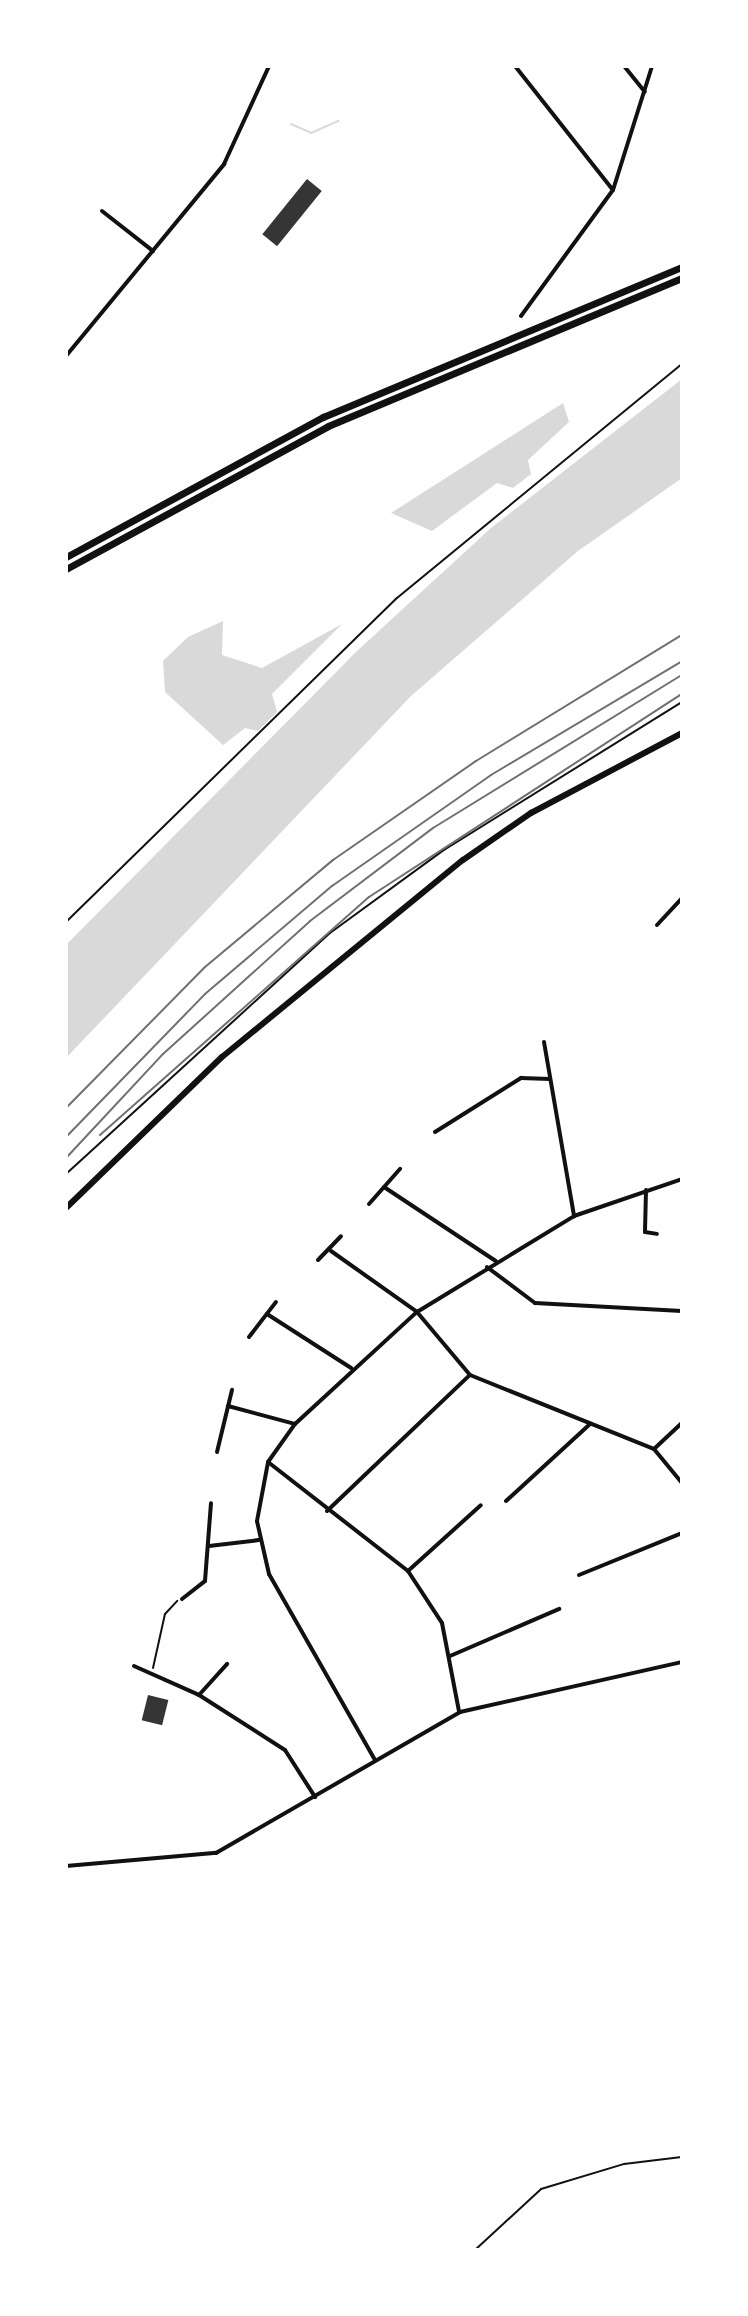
<!DOCTYPE html>
<html>
<head>
<meta charset="utf-8">
<style>
	body { margin:0 }
	#map { position:relative; width:748px; height:2316px; overflow:hidden; background:#fff; font-family:Helvetica,sans-serif }
	div>[style] { position:absolute }
	[style*='--x'] { left:calc(var(--x)*1px); top:calc(var(--y)*1px); width:calc(var(--w)*1px); rotate:calc(var(--a)*1deg) }
	.water>* { inset:0; background:#d9d9d9 }
	.stream>* { height:2px; margin:-1px; padding:0 1px; transform-origin:1px; border-radius:1px; background:#d9d9d9 }
	.building>* { inset:0; background:#353535; transform-origin:0 0 }
	.path>* { height:2px; margin:-1px; padding:0 1px; transform-origin:1px; border-radius:1px; background:#111 }
	.service>* { height:2px; margin:-1px; padding:0 1px; transform-origin:1px; border-radius:1px; background:#111 }
	.minor>* { height:4px; margin:-2px; padding:0 2px; transform-origin:2px; border-radius:2px; background:#111 }
	.primary>* { height:6px; margin:-3px; padding:0 3px; transform-origin:3px; border-radius:3px; background:#111 }
	.motorway>* { height:7px; margin:-3.5px; padding:0 3.5px; transform-origin:3.5px; border-radius:3.5px; background:#111 }
	.rail>* { height:2px; margin:-1px; padding:0 1px; transform-origin:1px; border-radius:1px; background:#707070 }
	span { translate:-50% -50%; white-space:nowrap; text-align:center; line-height:1.15; -webkit-text-stroke:7px #fff; paint-order:stroke }
	.frame { position:absolute; inset:0; border:68px solid #fff; pointer-events:none }
</style>
</head>
<body>
<div id="map">
	<div class="water">
		<div style="clip-path:polygon(682px 379px,682px 478px,578px 551px,411px 696px,66px 1058px,66px 945px,357px 651px,491px 528px)"></div>
		<div style="clip-path:polygon(563px 403px,569px 422px,528px 460px,531px 474px,513px 488px,497px 483px,432px 531px,391px 513px)"></div>
		<div style="clip-path:polygon(223px 621px,222px 655px,262px 668px,342px 624px,272px 694px,277px 712px,258px 731px,245px 728px,223px 745px,165px 692px,163px 661px,188px 637px)"></div>
	</div>
	<div class="stream">
		<div style="--x:291;--y:124;--w:22;--a:24"></div>
		<div style="--x:311;--y:133;--w:30;--a:-24"></div>
	</div>
	<div class="building">
		<div style="left:307px;top:179px;width:19px;height:71px;rotate:39deg"></div>
		<div style="left:148px;top:1695px;width:21px;height:26px;rotate:14deg"></div>
	</div>
	<div class="path">
		<div style="--x:153;--y:1668;--w:55;--a:-77.5"></div>
		<div style="--x:165;--y:1614;--w:18;--a:-47"></div>
	</div>
	<div class="service">
		<div style="--x:66;--y:922;--w:463;--a:-44.4"></div>
		<div style="--x:397;--y:598;--w:369;--a:-39.4"></div>
		<div style="--x:66;--y:1174;--w:357;--a:-42.4"></div>
		<div style="--x:330;--y:933;--w:141;--a:-36.1"></div>
		<div style="--x:444;--y:850;--w:280;--a:-31.9"></div>
		<div style="--x:475;--y:2250;--w:90;--a:-42.7"></div>
		<div style="--x:541;--y:2189;--w:87;--a:-16.8"></div>
		<div style="--x:624;--y:2164;--w:58;--a:-6.9"></div>
	</div>
	<div class="minor">
		<div style="--x:515;--y:66;--w:158;--a:51.7"></div>
		<div style="--x:624;--y:66;--w:33;--a:51"></div>
		<div style="--x:102;--y:211;--w:65;--a:38.1"></div>
		<div style="--x:521;--y:316;--w:156;--a:-53.9"></div>
		<div style="--x:613;--y:190;--w:130;--a:-72.5"></div>
		<div style="--x:66;--y:356;--w:249;--a:-50.5"></div>
		<div style="--x:224;--y:164;--w:108;--a:-65.3"></div>
		<div style="--x:657;--y:925;--w:37;--a:-47"></div>
		<div style="--x:544;--y:1042;--w:177;--a:80.2"></div>
		<div style="--x:435;--y:1132;--w:102;--a:-32.1"></div>
		<div style="--x:521;--y:1078;--w:29;--a:2"></div>
		<div style="--x:384;--y:1187;--w:134;--a:33.5"></div>
		<div style="--x:646;--y:1190;--w:42;--a:91.4"></div>
		<div style="--x:645;--y:1232;--w:12;--a:9"></div>
		<div style="--x:369;--y:1204;--w:47;--a:-48.5"></div>
		<div style="--x:331;--y:1251;--w:105;--a:35.3"></div>
		<div style="--x:417;--y:1312;--w:82;--a:49.9"></div>
		<div style="--x:470;--y:1375;--w:198;--a:21.9"></div>
		<div style="--x:654;--y:1449;--w:44;--a:50.5"></div>
		<div style="--x:318;--y:1260;--w:33;--a:-46"></div>
		<div style="--x:487;--y:1267;--w:60;--a:36.9"></div>
		<div style="--x:535;--y:1303;--w:147;--a:3.1"></div>
		<div style="--x:267;--y:1314;--w:100;--a:32.7"></div>
		<div style="--x:249;--y:1337;--w:44;--a:-52.4"></div>
		<div style="--x:228;--y:1406;--w:69;--a:15"></div>
		<div style="--x:654;--y:1449;--w:38;--a:-43"></div>
		<div style="--x:217;--y:1452;--w:64;--a:-76.4"></div>
		<div style="--x:268;--y:1462;--w:177;--a:37.9"></div>
		<div style="--x:408;--y:1571;--w:62;--a:56.8"></div>
		<div style="--x:442;--y:1623;--w:90;--a:79.1"></div>
		<div style="--x:506;--y:1501;--w:114;--a:-42.5"></div>
		<div style="--x:327;--y:1511;--w:197;--a:-43.6"></div>
		<div style="--x:209;--y:1546;--w:50;--a:-6.8"></div>
		<div style="--x:408;--y:1571;--w:98;--a:-42.1"></div>
		<div style="--x:579;--y:1575;--w:111;--a:-22.2"></div>
		<div style="--x:182;--y:1599;--w:29;--a:-38"></div>
		<div style="--x:205;--y:1581;--w:78;--a:-85.6"></div>
		<div style="--x:450;--y:1656;--w:119;--a:-23.3"></div>
		<div style="--x:134;--y:1666;--w:71;--a:24"></div>
		<div style="--x:199;--y:1695;--w:102;--a:32.6"></div>
		<div style="--x:285;--y:1750;--w:56;--a:57.4"></div>
		<div style="--x:199;--y:1695;--w:42;--a:-47.9"></div>
		<div style="--x:375;--y:1760;--w:214;--a:-119.7"></div>
		<div style="--x:269;--y:1574;--w:54;--a:-102.8"></div>
		<div style="--x:257;--y:1521;--w:60;--a:-79.4"></div>
		<div style="--x:268;--y:1462;--w:47;--a:-54.6"></div>
		<div style="--x:295;--y:1424;--w:166;--a:-42.6"></div>
		<div style="--x:417;--y:1312;--w:184;--a:-31.4"></div>
		<div style="--x:574;--y:1216;--w:114;--a:-18.9"></div>
		<div style="--x:66;--y:1866;--w:151;--a:-5"></div>
		<div style="--x:216;--y:1853;--w:282;--a:-30"></div>
		<div style="--x:460;--y:1712;--w:228;--a:-12.7"></div>
	</div>
	<div class="primary">
		<div style="--x:66;--y:1208;--w:217;--a:-44.1"></div>
		<div style="--x:222;--y:1057;--w:311;--a:-39.3"></div>
		<div style="--x:463;--y:860;--w:83;--a:-34.7"></div>
		<div style="--x:531;--y:813;--w:171;--a:-27.9"></div>
	</div>
	<div class="motorway">
		<div style="--x:66;--y:557;--w:293;--a:-28.6"></div>
		<div style="--x:323;--y:417;--w:389;--a:-22.7"></div>
		<div style="--x:66;--y:569;--w:298;--a:-28.6"></div>
		<div style="--x:328;--y:426;--w:384;--a:-22.7"></div>
	</div>
	<div class="rail">
		<div style="--x:66;--y:1108;--w:198;--a:-45.4"></div>
		<div style="--x:205;--y:967;--w:167;--a:-39.9"></div>
		<div style="--x:333;--y:860;--w:174;--a:-34.7"></div>
		<div style="--x:476;--y:761;--w:241;--a:-31.5"></div>
		<div style="--x:100;--y:1135;--w:359;--a:-41.5"></div>
		<div style="--x:369;--y:897;--w:373;--a:-33"></div>
		<div style="--x:66;--y:1137;--w:199;--a:-45.8"></div>
		<div style="--x:205;--y:994;--w:167;--a:-40.4"></div>
		<div style="--x:332;--y:886;--w:194;--a:-34.9"></div>
		<div style="--x:491;--y:775;--w:222;--a:-30.8"></div>
		<div style="--x:66;--y:1158;--w:142;--a:-47"></div>
		<div style="--x:163;--y:1054;--w:198;--a:-42.1"></div>
		<div style="--x:310;--y:921;--w:154;--a:-37.1"></div>
		<div style="--x:433;--y:828;--w:292;--a:-31.6"></div>
	</div>
	<div class="frame"></div>
</div>
</body>
</html>
